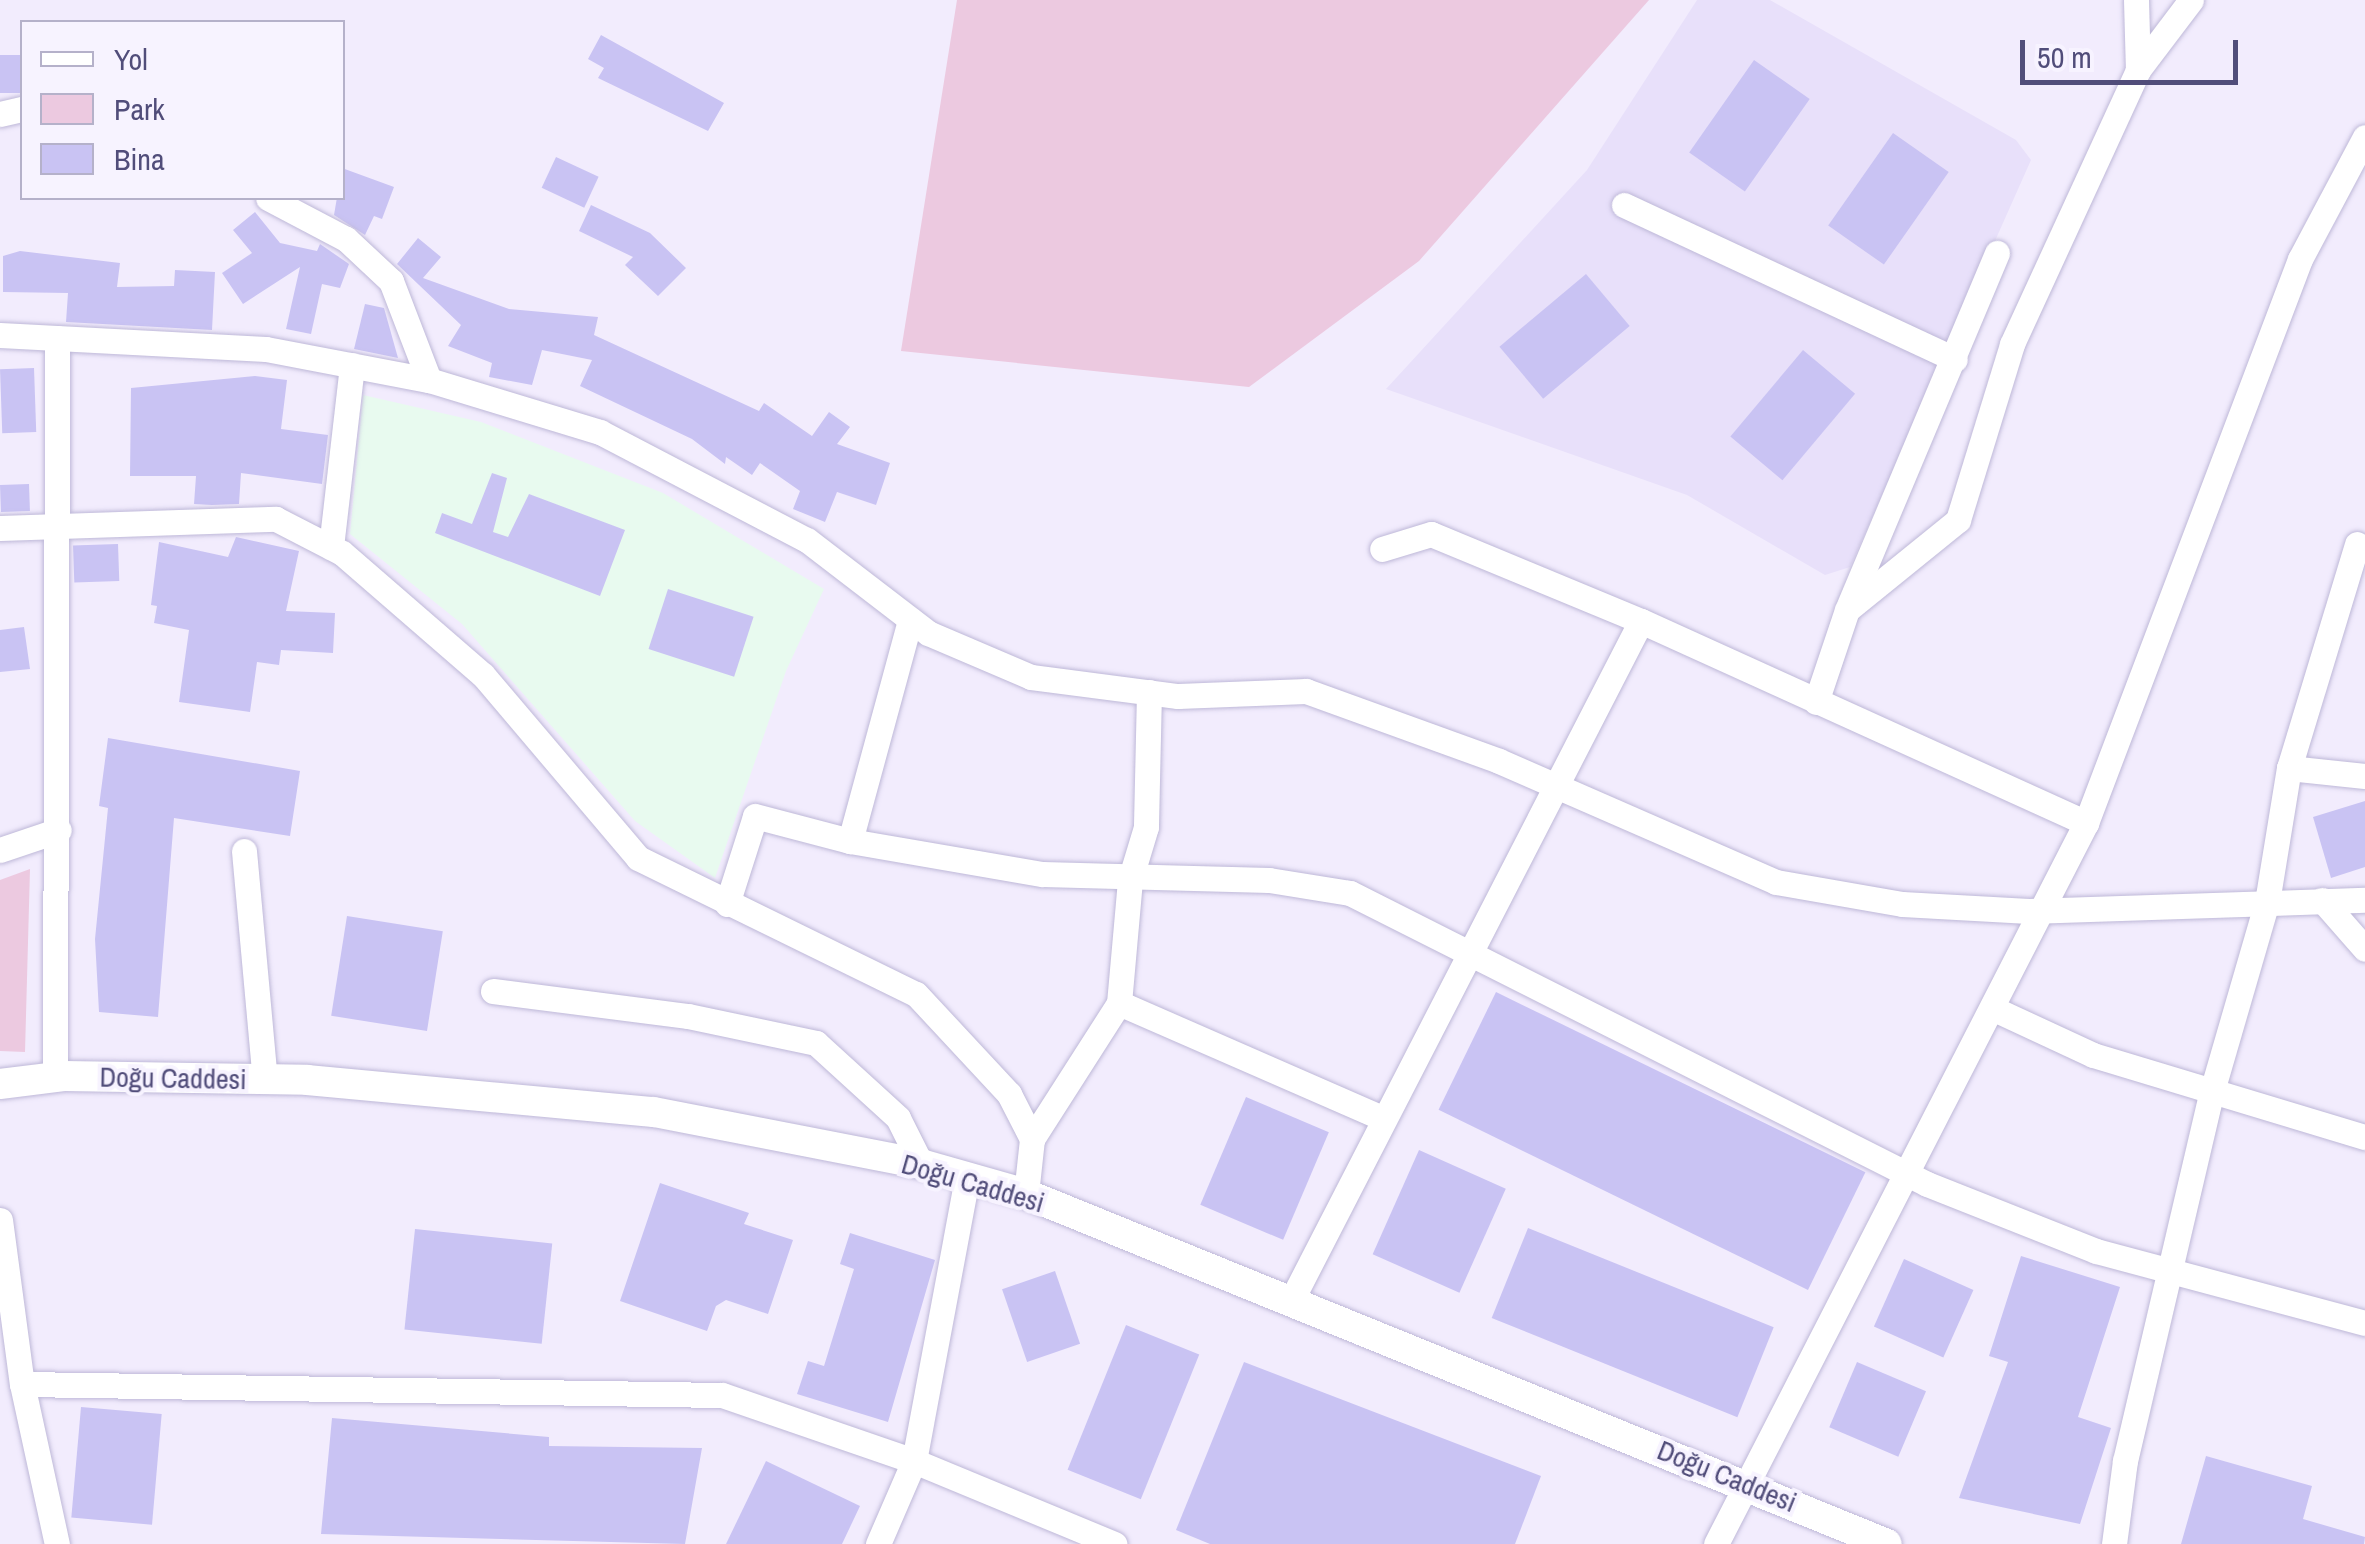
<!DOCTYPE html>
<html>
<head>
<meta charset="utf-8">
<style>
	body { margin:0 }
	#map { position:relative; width:2365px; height:1544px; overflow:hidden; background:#f2ecfd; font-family:"Archivo Narrow",sans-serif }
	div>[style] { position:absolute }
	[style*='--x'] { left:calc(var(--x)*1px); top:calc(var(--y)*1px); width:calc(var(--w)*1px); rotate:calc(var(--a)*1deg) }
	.residential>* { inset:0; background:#e8e0fa }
	.education>* { inset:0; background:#e8faef }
	.green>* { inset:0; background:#ecc9e0 }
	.building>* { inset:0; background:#c9c3f3; transform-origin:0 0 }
	.roads { filter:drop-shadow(0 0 2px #beb8d8) drop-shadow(0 0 2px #beb8d8) }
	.minor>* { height:25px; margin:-12.5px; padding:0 12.5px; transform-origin:12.5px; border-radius:12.5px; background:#fff }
	.tertiary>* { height:30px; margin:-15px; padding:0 15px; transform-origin:15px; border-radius:15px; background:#fff }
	span { translate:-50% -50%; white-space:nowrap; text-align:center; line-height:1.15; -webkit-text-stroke:8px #f7f3ff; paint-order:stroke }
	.street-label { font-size:28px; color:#514d7a }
	.legend { position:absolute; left:20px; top:20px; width:325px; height:180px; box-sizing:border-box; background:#f7f3ff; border:2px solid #b5b1ca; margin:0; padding:12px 18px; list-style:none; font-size:30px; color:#514d7a }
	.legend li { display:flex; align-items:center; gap:20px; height:50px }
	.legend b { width:50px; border:2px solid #b5b1ca }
	.scale { position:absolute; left:2020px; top:40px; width:218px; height:45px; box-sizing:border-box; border:5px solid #514d7a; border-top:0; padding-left:12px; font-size:30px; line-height:35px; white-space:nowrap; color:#514d7a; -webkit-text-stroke:8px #f7f3ff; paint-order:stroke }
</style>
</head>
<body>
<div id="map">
	<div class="residential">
		<div style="clip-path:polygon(1697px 0,1770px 0,2016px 140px,2031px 160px,1850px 567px,1825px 575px,1687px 495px,1386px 389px,1587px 170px)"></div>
	</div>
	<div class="education">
		<div style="clip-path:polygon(363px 395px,481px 422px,663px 493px,824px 589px,786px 671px,715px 878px,635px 821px,462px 624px,350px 534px)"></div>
	</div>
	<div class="green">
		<div style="clip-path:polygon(957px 0,1649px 0,1419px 261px,1249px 387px,901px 351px)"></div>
		<div style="clip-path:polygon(30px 869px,25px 1052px,0 1051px,0 880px)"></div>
	</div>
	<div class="building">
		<div style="clip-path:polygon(601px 35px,724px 103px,708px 131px,598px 78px,604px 68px,588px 59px)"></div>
		<div style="left:22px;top:55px;width:38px;height:22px;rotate:90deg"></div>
		<div style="left:1754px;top:60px;width:68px;height:113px;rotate:35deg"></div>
		<div style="left:1893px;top:133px;width:68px;height:113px;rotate:35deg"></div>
		<div style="left:556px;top:157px;width:47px;height:34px;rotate:25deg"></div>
		<div style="clip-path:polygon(342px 168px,394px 187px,382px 219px,374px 216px,365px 235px,334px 215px)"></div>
		<div style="clip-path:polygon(591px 205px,650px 233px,686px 268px,658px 296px,625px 265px,633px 257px,579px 231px)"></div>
		<div style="clip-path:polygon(255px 212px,280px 243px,317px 251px,320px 244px,349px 264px,340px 288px,322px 284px,311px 334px,286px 329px,300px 267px,243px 304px,222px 273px,252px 253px,233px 230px)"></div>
		<div style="clip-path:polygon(418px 238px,441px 257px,423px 278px,509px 309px,598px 317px,594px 335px,759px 411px,764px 403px,812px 436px,829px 412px,850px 427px,837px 444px,890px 463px,876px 505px,837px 492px,825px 522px,793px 509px,800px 491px,760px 463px,752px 475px,726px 457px,725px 464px,692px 439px,580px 386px,592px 360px,542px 350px,532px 385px,489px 377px,492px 363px,448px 346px,461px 325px,397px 264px)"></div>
		<div style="clip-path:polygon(20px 251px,120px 263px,117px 287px,174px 286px,175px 270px,215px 272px,212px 330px,66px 322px,68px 293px,3px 292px,3px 256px)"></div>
		<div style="left:1586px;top:274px;width:68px;height:113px;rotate:50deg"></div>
		<div style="clip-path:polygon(365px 304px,384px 308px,398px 358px,354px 349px)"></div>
		<div style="left:1803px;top:350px;width:68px;height:113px;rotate:40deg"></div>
		<div style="left:34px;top:368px;width:64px;height:34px;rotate:88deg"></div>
		<div style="clip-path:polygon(255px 376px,287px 380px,281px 429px,328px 435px,322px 484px,241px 473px,239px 504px,212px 505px,194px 504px,196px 476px,130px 476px,131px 388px)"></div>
		<div style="clip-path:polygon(492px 473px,507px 478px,493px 532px,508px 537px,529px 494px,625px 530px,600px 596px,435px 533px,442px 513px,472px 524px)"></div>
		<div style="left:29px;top:484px;width:27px;height:29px;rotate:88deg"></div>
		<div style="clip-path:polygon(236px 537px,299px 551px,286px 611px,335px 613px,333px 653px,281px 650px,279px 665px,257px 662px,250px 712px,179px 702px,189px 630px,154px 623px,157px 606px,151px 605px,159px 542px,228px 557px)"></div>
		<div style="left:118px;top:544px;width:37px;height:45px;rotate:88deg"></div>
		<div style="left:668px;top:589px;width:90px;height:63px;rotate:18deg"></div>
		<div style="clip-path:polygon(24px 627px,30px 669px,0 672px,0 630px)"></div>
		<div style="clip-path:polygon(108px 738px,300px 771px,290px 836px,174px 818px,158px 1017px,99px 1012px,95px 939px,108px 808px,99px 806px)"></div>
		<div style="clip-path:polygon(2365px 801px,2365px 867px,2331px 878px,2313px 817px)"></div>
		<div style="left:347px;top:916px;width:97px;height:101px;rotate:9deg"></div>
		<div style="left:1496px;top:992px;width:411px;height:131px;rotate:26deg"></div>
		<div style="left:1246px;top:1097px;width:90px;height:117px;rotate:23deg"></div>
		<div style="left:1419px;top:1150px;width:95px;height:114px;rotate:24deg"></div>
		<div style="clip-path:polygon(660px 1183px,749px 1213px,744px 1224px,793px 1240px,768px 1314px,726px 1300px,716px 1306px,707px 1331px,620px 1301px)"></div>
		<div style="left:1528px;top:1228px;width:265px;height:97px;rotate:22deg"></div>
		<div style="left:415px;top:1229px;width:138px;height:101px;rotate:6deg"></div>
		<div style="clip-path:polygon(850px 1233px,935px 1260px,888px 1422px,797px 1394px,808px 1361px,824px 1366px,854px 1269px,840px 1264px)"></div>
		<div style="clip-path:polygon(2021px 1256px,2120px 1287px,2078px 1417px,2111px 1428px,2080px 1524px,1959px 1498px,2008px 1362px,1989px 1356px)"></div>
		<div style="left:1904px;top:1259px;width:76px;height:74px;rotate:24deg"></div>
		<div style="left:1055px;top:1271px;width:77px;height:56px;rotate:71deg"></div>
		<div style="left:1126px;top:1325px;width:79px;height:156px;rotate:22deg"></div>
		<div style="clip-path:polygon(1244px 1362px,1541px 1476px,1515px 1544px,1210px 1544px,1176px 1530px)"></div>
		<div style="left:1857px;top:1362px;width:75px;height:71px;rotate:23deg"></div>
		<div style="left:81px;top:1407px;width:81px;height:111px;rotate:5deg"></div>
		<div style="clip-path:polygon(332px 1418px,549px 1437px,549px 1446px,702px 1448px,685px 1544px,321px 1534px)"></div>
		<div style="clip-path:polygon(2206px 1456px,2312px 1486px,2303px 1519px,2365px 1537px,2364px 1544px,2181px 1544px)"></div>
		<div style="clip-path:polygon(766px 1461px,860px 1506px,842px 1544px,726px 1544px)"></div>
	</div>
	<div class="roads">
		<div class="minor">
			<div style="--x:2136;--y:0;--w:70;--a:88.4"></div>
			<div style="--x:0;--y:114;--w:23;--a:-13"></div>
			<div style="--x:1624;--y:205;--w:365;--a:25"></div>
			<div style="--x:0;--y:335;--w:266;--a:3"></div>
			<div style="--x:266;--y:349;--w:166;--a:10.8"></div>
			<div style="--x:429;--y:380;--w:106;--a:-111"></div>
			<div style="--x:391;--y:281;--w:62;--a:-137"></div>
			<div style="--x:346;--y:239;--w:88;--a:-152.3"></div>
			<div style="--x:429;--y:380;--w:179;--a:16.9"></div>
			<div style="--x:600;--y:432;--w:233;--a:27.6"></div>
			<div style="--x:807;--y:540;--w:153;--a:37.5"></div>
			<div style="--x:928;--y:633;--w:112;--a:23.1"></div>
			<div style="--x:1031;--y:677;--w:148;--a:7.4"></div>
			<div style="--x:1178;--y:696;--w:128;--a:-2.2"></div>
			<div style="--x:1306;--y:691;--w:205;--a:19.9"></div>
			<div style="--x:1499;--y:761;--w:302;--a:23.6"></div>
			<div style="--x:1776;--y:882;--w:128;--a:9.9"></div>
			<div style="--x:1902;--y:904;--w:127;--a:3.2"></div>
			<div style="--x:2029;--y:911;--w:336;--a:-1.9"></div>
			<div style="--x:0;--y:528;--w:276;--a:-1.9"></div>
			<div style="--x:276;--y:519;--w:74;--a:27.3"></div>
			<div style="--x:342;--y:553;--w:186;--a:40.9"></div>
			<div style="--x:483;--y:675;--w:240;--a:49.7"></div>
			<div style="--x:638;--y:858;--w:309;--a:26.1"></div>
			<div style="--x:916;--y:994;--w:137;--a:47.1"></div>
			<div style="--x:1009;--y:1094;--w:51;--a:62.9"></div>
			<div style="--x:1032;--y:1139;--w:55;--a:96.2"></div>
			<div style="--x:331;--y:547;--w:183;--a:-83.4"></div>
			<div style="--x:1849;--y:605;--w:382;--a:-67.2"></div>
			<div style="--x:1641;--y:621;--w:489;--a:24.4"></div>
			<div style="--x:2086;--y:823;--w:810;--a:117.17"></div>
			<div style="--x:1149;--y:692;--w:135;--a:91.3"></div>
			<div style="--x:1146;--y:827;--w:55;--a:106.8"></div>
			<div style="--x:1130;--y:880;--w:123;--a:95.1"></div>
			<div style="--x:1119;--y:1003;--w:287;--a:23.6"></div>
			<div style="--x:1816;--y:702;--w:97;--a:-71.4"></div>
			<div style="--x:1847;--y:610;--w:143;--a:-39"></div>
			<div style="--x:1958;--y:520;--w:184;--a:-72.9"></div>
			<div style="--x:2012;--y:344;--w:302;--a:-65.3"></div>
			<div style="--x:2138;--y:70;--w:88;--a:-52.9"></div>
			<div style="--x:2289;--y:768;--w:234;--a:-73.1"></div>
			<div style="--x:2086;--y:823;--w:603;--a:-69.22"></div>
			<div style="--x:2300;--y:259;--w:138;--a:-62"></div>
			<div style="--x:850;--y:841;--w:195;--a:9.8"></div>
			<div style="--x:1042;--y:874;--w:227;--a:1.5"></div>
			<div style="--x:1269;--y:880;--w:82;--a:9.1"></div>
			<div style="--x:1350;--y:893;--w:646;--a:26.76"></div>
			<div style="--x:1927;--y:1184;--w:182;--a:21.6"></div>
			<div style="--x:2096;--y:1251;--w:278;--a:15"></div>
			<div style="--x:0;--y:850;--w:62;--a:-18.7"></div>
			<div style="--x:244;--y:851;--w:230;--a:84.8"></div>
			<div style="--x:2322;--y:900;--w:65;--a:48.7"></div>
			<div style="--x:727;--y:904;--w:92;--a:-72.3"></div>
			<div style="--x:755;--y:816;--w:98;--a:14.7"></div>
			<div style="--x:850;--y:841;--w:229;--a:-74.8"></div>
			<div style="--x:493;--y:991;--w:197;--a:7.3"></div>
			<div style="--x:688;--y:1016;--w:131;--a:11.9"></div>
			<div style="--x:816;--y:1043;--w:111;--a:42.4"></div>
			<div style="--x:898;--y:1118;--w:51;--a:63.4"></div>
			<div style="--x:1994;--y:1009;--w:109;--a:24.9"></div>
			<div style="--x:2093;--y:1055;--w:284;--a:16.8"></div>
			<div style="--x:55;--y:1077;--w:739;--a:-89.84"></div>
			<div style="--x:1032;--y:1139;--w:161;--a:-57.4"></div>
			<div style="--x:0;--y:1220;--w:165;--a:82.4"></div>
			<div style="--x:22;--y:1384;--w:164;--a:77.7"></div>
			<div style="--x:1290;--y:1303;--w:767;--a:-62.77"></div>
			<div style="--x:1641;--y:621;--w:227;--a:-157.5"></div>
			<div style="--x:1431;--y:534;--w:51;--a:163"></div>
			<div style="--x:22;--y:1384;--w:700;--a:0.9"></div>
			<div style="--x:722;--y:1395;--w:203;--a:19"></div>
			<div style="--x:914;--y:1461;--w:217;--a:22.5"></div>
			<div style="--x:878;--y:1544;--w:90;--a:-66.6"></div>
			<div style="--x:914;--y:1461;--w:289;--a:-79.4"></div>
			<div style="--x:2114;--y:1544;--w:84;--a:-82.5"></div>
			<div style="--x:2125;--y:1461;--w:380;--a:-76.8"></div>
			<div style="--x:2212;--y:1091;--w:197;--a:-73.8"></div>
			<div style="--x:2267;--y:902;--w:136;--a:-80.7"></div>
			<div style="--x:2289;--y:768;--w:76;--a:6"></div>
		</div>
		<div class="tertiary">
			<div style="--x:0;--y:1084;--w:64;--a:-7.1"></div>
			<div style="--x:64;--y:1076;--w:243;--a:0.9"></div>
			<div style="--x:307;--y:1080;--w:348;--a:5.3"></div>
			<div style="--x:654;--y:1112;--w:272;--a:11"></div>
			<div style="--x:921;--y:1164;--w:109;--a:15.9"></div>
			<div style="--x:1026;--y:1194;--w:929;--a:22.12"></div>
		</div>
	</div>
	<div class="street-label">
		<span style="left:173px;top:1078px;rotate:1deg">Doğu Caddesi</span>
		<span style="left:973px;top:1183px;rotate:16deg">Doğu Caddesi</span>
		<span style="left:1727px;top:1476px;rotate:22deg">Doğu Caddesi</span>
	</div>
	<ul class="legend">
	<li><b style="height:12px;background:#fff"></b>Yol</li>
	<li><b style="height:28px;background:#ecc9e0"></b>Park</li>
	<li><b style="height:28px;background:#c9c3f3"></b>Bina</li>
	</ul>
	<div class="scale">50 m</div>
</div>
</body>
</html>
